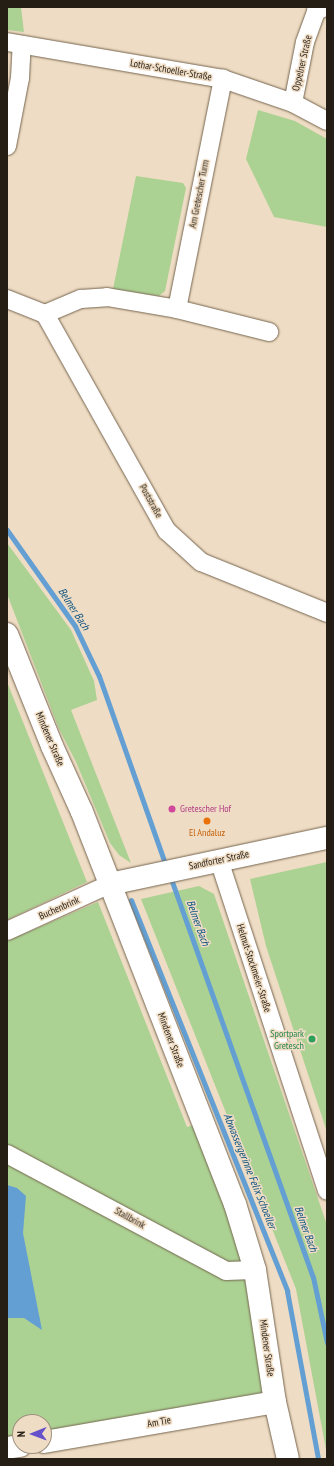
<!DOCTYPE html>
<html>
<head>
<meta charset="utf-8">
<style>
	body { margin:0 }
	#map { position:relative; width:334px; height:1466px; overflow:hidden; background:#efdcc4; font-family:"PT Sans Narrow",sans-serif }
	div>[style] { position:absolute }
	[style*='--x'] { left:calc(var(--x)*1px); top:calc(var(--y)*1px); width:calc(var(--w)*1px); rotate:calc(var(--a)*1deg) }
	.green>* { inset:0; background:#acd293 }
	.water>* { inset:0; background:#639fd3 }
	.stream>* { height:5px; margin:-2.5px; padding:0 2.5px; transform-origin:2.5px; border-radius:2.5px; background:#639fd3 }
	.roads { filter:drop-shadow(0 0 1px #75654f) drop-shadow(0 0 1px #75654f) }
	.minor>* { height:18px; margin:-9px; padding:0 9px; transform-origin:9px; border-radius:9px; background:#fff }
	.tertiary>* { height:22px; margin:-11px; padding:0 11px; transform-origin:11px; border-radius:11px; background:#fff }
	.secondary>* { height:22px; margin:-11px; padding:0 11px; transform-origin:11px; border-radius:11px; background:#fff }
	.dots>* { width:11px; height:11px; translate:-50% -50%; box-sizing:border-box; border:2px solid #efdcc4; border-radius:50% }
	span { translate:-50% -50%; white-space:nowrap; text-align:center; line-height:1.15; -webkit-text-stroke:3px #efdcc4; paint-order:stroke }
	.street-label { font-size:10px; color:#251e15 }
	.hotel-label { font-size:10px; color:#b23c85 }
	.left { translate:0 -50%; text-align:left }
	.food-label { font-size:10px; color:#c56008 }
	.leisure-label { font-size:10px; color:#27864d }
	.right { translate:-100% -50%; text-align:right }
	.water-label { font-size:11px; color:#095182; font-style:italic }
	.frame { position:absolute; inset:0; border:8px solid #251e15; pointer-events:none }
	.north { position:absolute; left:12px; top:1414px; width:40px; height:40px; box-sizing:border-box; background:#efdcc4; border:1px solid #9e907e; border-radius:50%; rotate:269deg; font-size:11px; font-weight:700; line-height:16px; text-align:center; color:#251e15 }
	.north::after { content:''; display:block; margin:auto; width:14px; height:18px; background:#6551ca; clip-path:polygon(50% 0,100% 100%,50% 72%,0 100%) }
</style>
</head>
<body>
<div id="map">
	<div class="green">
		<div style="clip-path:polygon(7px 7px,21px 7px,24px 32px,7px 30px)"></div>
		<div style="clip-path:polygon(258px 110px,295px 121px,327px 139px,327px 227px,274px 217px,246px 159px)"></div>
		<div style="clip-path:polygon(136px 176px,183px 183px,186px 188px,165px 291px,159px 296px,113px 289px)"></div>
		<div style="clip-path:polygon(7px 543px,71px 630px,94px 681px,97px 700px,71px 710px,131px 863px,119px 855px,110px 843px,76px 762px,59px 729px,7px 594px)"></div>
		<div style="clip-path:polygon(7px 682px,87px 882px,7px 920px)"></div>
		<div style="clip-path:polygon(327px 862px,327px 1132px,266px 946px,250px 879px)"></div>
		<div style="clip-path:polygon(199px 886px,214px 894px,327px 1225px,327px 1455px,296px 1289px,141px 899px)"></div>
		<div style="clip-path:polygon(98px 902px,187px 1127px,203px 1122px,235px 1204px,275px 1402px,44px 1442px,44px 1422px,20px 1422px,20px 1446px,7px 1448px,7px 941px)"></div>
	</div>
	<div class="water">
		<div style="clip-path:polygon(7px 1185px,17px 1188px,26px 1196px,23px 1233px,42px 1330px,24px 1318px,7px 1318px)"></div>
	</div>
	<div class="stream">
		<div style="--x:7;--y:530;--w:118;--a:54.7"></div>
		<div style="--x:75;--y:626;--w:55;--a:64.4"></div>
		<div style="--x:99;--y:676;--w:201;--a:70.6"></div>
		<div style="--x:170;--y:876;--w:426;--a:70.4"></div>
		<div style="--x:313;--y:1277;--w:67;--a:78"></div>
		<div style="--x:131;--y:900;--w:421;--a:68.2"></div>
		<div style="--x:287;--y:1291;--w:171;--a:79.5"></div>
	</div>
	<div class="roads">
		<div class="minor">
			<div style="--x:7;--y:42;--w:219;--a:9.7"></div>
			<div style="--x:223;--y:79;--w:74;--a:18.9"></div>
			<div style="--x:293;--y:103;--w:38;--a:28"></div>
			<div style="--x:293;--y:103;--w:62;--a:-78.9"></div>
			<div style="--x:305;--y:42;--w:33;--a:-70"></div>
			<div style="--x:316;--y:11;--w:10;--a:-24"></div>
			<div style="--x:7;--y:146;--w:69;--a:-79.2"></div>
			<div style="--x:20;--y:78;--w:33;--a:-87"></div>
			<div style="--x:7;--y:299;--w:41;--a:21.5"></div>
			<div style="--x:45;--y:314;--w:39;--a:-23"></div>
			<div style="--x:81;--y:299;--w:26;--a:-4"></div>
			<div style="--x:107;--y:297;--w:71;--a:9.7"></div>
			<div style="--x:177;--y:309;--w:95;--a:14"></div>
			<div style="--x:177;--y:309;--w:235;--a:-78.7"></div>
			<div style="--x:45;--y:314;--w:249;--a:60.7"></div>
			<div style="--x:167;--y:531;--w:46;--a:42.4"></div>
			<div style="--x:201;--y:562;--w:136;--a:22"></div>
			<div style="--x:219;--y:860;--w:348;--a:71.9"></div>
			<div style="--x:7;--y:931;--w:113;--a:-24.5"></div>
			<div style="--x:7;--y:1154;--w:248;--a:28.1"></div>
			<div style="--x:226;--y:1271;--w:29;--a:-2"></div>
		</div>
		<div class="tertiary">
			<div style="--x:110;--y:884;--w:222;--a:-12"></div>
			<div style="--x:44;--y:1442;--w:234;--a:-9.8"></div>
			<div style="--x:7;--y:1448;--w:13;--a:-9"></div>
		</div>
		<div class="secondary">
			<div style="--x:7;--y:634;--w:121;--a:68.1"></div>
			<div style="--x:52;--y:746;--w:72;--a:65.6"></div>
			<div style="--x:82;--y:812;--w:421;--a:68.7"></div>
			<div style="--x:235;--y:1204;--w:69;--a:73.1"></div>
			<div style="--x:255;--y:1270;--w:134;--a:81.4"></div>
			<div style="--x:275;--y:1402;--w:58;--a:77.2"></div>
		</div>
	</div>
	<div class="dots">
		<div style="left:172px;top:809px;background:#d1479c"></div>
		<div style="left:207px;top:821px;background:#e8710a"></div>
		<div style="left:312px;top:1039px;background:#2e9e5b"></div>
	</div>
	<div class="street-label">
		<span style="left:302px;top:63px;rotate:-77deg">Oppelner Straße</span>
		<span style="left:171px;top:70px;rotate:10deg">Lothar-Schoeller-Straße</span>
		<span style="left:199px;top:194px;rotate:-79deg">Am Gretescher Turm</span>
		<span style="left:151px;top:501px;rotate:61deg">Poststraße</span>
		<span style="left:50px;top:739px;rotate:67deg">Mindener Straße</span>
		<span style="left:219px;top:860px;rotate:-12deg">Sandforter Straße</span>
		<span style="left:59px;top:908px;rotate:-24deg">Buchenbrink</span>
		<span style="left:254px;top:968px;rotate:72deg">Helmut-Stockmeier-Straße</span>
		<span style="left:171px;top:1040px;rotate:69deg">Mindener Straße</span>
		<span style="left:130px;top:1218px;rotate:29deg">Stallbrink</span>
		<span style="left:267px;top:1348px;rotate:82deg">Mindener Straße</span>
		<span style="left:159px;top:1422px;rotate:-10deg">Am Tie</span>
	</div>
	<div class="hotel-label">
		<span class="left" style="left:180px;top:809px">Gretescher Hof</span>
	</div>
	<div class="food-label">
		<span style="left:207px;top:833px">El Andaluz</span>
	</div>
	<div class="leisure-label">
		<span class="right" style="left:304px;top:1039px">Sportpark<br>Gretesch</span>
	</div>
	<div class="water-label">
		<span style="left:74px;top:609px;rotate:57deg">Belmer Bach</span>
		<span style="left:198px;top:923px;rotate:70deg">Belmer Bach</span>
		<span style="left:250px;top:1171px;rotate:68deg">Abwassergerinne Felix Schoeller</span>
		<span style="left:306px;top:1229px;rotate:70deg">Belmer Bach</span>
	</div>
	<div class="frame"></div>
	<div class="north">N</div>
</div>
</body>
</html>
